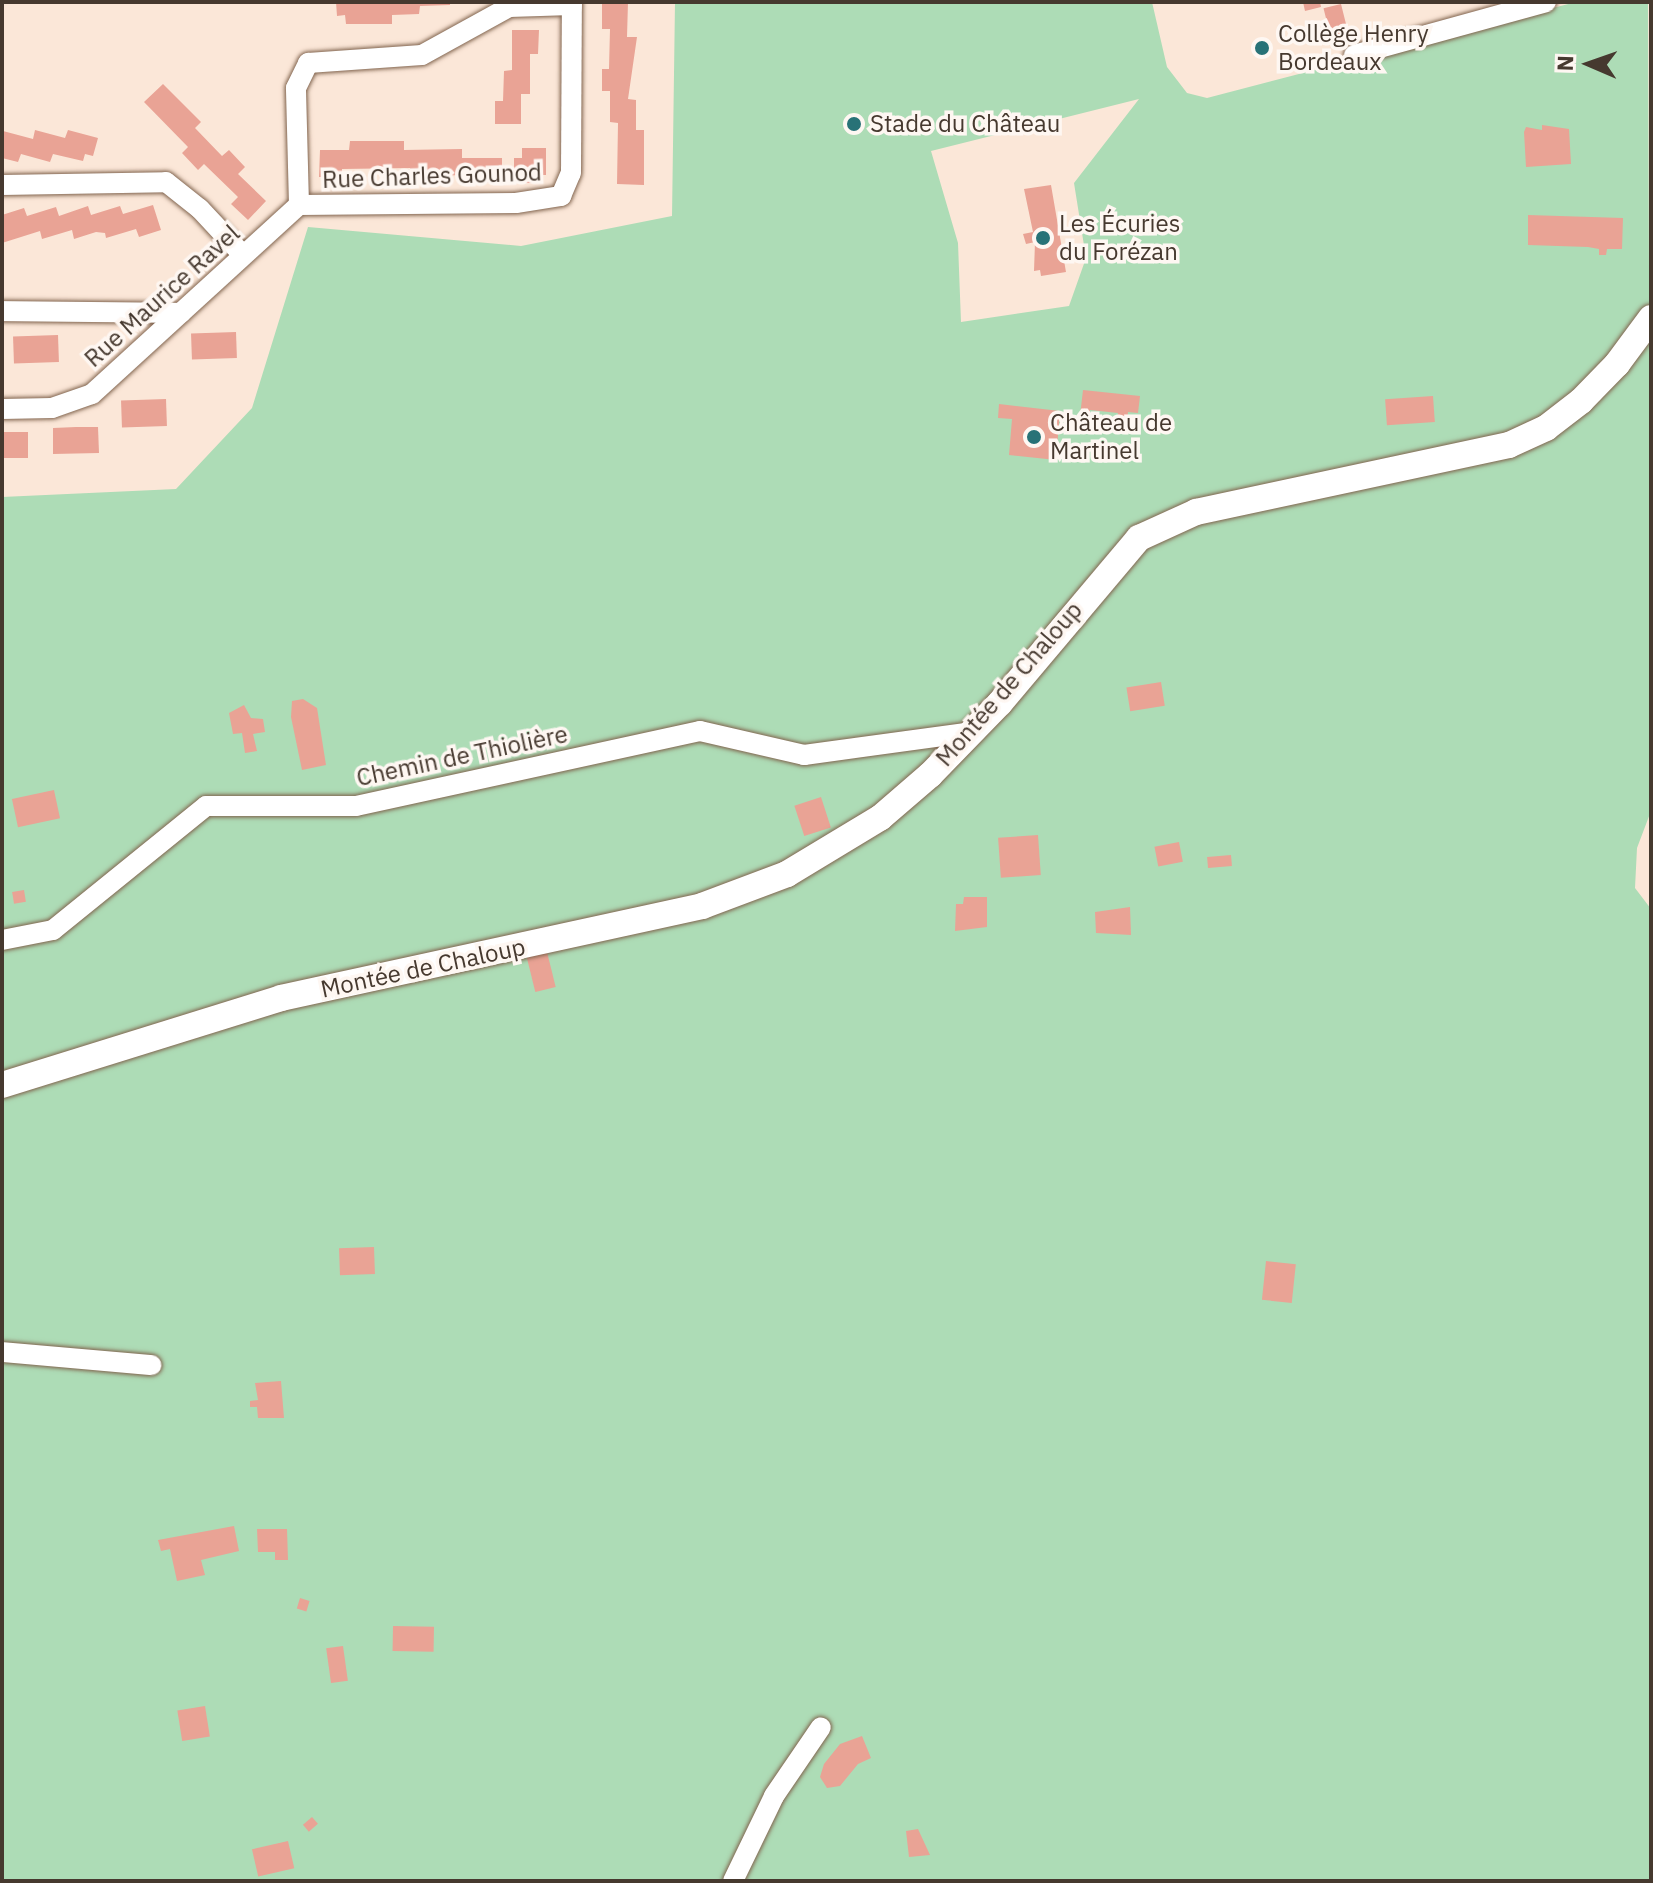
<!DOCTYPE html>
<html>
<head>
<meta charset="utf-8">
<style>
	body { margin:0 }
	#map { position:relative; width:1653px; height:1883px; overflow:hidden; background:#fbe7d8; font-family:"IBM Plex Sans",sans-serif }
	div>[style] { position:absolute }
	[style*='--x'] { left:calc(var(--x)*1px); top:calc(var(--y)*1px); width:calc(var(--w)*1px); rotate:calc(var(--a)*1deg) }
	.green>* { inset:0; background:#addcb6 }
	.building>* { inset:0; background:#e9a395; transform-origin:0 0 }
	.roads { filter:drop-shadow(0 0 2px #81644e) drop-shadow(0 0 2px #81644e) }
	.minor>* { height:20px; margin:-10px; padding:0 10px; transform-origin:10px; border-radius:10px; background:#fff }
	.major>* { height:26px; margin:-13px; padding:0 13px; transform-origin:13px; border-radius:13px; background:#fff }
	.dots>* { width:22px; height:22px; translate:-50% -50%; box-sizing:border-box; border:4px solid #fef7f2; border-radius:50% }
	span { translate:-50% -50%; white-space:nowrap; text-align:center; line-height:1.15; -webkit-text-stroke:7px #fef7f2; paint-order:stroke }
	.poi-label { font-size:24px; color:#46392f }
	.left { translate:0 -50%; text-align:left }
	.street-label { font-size:24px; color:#46392f }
	.frame { position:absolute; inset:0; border:4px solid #46392f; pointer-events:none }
	.north { position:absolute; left:1549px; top:24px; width:80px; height:80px; -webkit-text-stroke:6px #fef7f2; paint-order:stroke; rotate:272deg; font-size:22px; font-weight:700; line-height:32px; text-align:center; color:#46392f }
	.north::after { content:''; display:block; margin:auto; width:28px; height:36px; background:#46392f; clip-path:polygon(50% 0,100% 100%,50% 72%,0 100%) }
</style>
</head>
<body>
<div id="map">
	<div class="green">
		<div style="clip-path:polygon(evenodd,675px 2px,1152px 2px,1167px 67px,1187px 93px,1207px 98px,1576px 2px,1648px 2px,1651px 811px,1637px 848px,1635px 888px,1651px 909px,1651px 1881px,2px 1881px,2px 497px,176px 489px,252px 408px,308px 227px,521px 246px,672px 216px,675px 2px,1139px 99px,1074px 183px,1086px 258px,1069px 306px,961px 322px,958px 243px,931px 151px,1139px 99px)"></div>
	</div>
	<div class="building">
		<div style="clip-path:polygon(336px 2px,450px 2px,450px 5px,420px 6px,419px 14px,392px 15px,392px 24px,346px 24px,345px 15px,337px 16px)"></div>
		<div style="clip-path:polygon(602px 2px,628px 2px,627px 37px,637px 37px,628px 99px,636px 100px,636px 130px,644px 130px,644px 185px,617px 184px,618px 123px,610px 122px,610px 91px,602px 91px,602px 69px,609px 69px,610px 29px,602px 29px)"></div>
		<div style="clip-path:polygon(1303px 2px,1320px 2px,1321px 7px,1305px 11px)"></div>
		<div style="left:1341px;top:4px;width:36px;height:18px;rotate:76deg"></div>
		<div style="clip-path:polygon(512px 30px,539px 30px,538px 54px,530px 54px,530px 94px,521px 94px,521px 124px,495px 124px,495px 101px,503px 101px,504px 71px,512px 70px)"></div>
		<div style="clip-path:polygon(163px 84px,201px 122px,195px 128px,222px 156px,229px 150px,245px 167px,238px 174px,266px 201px,248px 220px,231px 204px,238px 197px,204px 164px,198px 170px,182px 153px,188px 147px,144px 102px)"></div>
		<div style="clip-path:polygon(1542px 125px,1569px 129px,1571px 164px,1526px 167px,1524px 132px,1526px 127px,1542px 130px)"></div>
		<div style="clip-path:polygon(35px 130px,65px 138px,68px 130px,98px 138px,93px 156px,85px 154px,83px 161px,53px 154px,50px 162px,21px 154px,18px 162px,2px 158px,3px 131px,33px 139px)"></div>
		<div style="clip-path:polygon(350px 141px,404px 141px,404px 150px,462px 149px,462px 158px,502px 158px,502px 176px,494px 176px,493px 183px,471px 183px,471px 175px,410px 176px,410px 168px,342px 169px,342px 177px,319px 177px,320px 150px,349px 150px)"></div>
		<div style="clip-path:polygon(522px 148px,546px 148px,546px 175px,533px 175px,533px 183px,523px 183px,523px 175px,514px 175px,514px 158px,522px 158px)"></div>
		<div style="clip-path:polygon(1051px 185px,1066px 272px,1041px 276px,1040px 270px,1034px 271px,1035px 242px,1026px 244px,1023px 234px,1033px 232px,1024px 189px)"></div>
		<div style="clip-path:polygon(153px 205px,161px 230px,139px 237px,136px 229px,106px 238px,105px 233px,96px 232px,74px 239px,72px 230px,42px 239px,40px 231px,2px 243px,2px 215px,24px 208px,27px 216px,56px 207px,59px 216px,88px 206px,91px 215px,120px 206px,123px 214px)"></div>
		<div style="clip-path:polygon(1528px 215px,1623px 218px,1622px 249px,1607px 249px,1606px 255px,1599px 255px,1599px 249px,1588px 247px,1528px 245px)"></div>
		<div style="left:236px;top:332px;width:26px;height:45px;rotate:88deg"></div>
		<div style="left:58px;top:335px;width:27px;height:45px;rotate:88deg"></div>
		<div style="clip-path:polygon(1083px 390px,1140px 396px,1138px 413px,1128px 412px,1127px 422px,1117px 421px,1118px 413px,1090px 410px,1089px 418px,1080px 416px)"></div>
		<div style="left:1433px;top:396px;width:26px;height:48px;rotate:86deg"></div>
		<div style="left:166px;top:399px;width:27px;height:45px;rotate:88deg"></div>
		<div style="clip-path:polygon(999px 404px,1060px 411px,1056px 460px,1009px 455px,1012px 419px,998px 418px)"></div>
		<div style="clip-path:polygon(76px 427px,98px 427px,99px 453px,53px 454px,53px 428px)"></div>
		<div style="left:2px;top:432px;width:26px;height:26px"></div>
		<div style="left:1161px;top:682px;width:24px;height:35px;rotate:81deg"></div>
		<div style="clip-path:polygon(303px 699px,317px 708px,326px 765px,302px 770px,291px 717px,292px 701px)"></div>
		<div style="clip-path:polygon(244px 705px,251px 718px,263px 719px,265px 732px,253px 734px,257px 751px,245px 753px,242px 733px,233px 734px,229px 713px)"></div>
		<div style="left:54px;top:790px;width:29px;height:43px;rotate:78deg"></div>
		<div style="left:821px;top:797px;width:32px;height:28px;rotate:72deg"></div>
		<div style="left:1038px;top:835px;width:40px;height:40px;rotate:86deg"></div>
		<div style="left:1179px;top:842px;width:20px;height:25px;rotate:79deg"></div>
		<div style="left:1231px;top:855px;width:11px;height:24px;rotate:85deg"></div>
		<div style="left:24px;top:890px;width:12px;height:12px;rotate:81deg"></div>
		<div style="clip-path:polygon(964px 897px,987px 897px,987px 927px,955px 931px,956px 904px,963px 904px)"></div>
		<div style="clip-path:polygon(1130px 907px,1131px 935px,1096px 933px,1095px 912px)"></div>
		<div style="left:547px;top:952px;width:36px;height:21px;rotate:76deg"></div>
		<div style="left:374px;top:1247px;width:27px;height:35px;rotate:88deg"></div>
		<div style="left:1266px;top:1261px;width:30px;height:39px;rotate:6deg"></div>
		<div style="clip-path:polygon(281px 1381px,284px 1418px,258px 1418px,257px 1407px,250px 1407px,250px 1401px,258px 1400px,255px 1383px)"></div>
		<div style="clip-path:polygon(234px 1526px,239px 1551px,201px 1560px,205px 1575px,177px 1581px,170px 1549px,161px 1551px,158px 1540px)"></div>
		<div style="clip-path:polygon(257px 1529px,287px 1529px,288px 1560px,275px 1560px,275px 1552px,258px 1552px)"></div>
		<div style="left:300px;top:1598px;width:10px;height:11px;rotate:17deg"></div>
		<div style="left:393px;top:1626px;width:41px;height:25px;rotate:1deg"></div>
		<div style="left:343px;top:1646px;width:35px;height:17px;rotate:82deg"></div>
		<div style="left:205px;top:1706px;width:31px;height:28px;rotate:81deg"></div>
		<div style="clip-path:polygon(862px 1736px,871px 1758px,858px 1764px,840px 1786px,827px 1788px,820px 1777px,824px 1764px,840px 1744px)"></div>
		<div style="left:312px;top:1817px;width:9px;height:12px;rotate:49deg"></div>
		<div style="clip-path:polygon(918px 1829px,930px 1855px,909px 1857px,906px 1831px)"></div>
		<div style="left:288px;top:1841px;width:28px;height:37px;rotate:77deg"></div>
	</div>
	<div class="roads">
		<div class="minor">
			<div style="--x:1354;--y:55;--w:199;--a:-15.4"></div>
			<div style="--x:2;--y:185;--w:164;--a:-1"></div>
			<div style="--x:166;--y:182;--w:43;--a:38.5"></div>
			<div style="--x:200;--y:209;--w:62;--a:47"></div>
			<div style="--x:299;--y:205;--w:217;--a:-0.5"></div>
			<div style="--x:516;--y:203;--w:46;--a:-8.8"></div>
			<div style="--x:561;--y:196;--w:25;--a:-67"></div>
			<div style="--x:571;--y:173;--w:171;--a:-89.7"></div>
			<div style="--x:299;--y:205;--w:117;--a:-91.5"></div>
			<div style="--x:296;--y:88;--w:28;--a:-64"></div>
			<div style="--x:308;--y:63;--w:114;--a:-4"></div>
			<div style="--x:422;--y:55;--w:99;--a:-28.9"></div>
			<div style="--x:509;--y:7;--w:63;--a:-1.8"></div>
			<div style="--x:2;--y:311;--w:179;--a:0.6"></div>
			<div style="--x:2;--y:409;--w:50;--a:-1.1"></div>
			<div style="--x:52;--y:408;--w:42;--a:-19.3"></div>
			<div style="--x:92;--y:394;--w:280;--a:-42.4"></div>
			<div style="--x:2;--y:940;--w:52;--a:-11.1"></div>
			<div style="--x:53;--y:930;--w:197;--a:-39"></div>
			<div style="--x:206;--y:806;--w:150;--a:0"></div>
			<div style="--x:356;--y:806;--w:352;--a:-12.3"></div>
			<div style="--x:700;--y:731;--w:107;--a:13"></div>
			<div style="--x:804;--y:755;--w:169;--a:-7.8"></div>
			<div style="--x:2;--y:1352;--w:150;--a:5"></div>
			<div style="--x:733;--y:1881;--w:94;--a:-64.2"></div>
			<div style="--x:774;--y:1796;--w:83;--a:-55.7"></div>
		</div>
		<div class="major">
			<div style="--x:2;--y:1085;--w:292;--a:-17.3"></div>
			<div style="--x:281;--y:998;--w:431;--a:-12.3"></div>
			<div style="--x:702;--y:906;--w:91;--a:-20.6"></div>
			<div style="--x:787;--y:874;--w:109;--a:-31.1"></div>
			<div style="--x:880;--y:818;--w:66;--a:-40.7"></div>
			<div style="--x:930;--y:775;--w:100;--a:-45.8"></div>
			<div style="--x:1000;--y:703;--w:216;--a:-49.9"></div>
			<div style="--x:1139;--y:538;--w:63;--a:-24.5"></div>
			<div style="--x:1196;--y:512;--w:320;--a:-12.1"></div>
			<div style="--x:1509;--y:445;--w:41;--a:-24.7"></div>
			<div style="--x:1546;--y:428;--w:44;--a:-37.6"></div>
			<div style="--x:1581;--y:401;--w:52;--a:-45.8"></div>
			<div style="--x:1617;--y:364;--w:57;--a:-53.5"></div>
		</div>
	</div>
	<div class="dots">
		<div style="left:1262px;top:48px;background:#287277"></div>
		<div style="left:854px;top:124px;background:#287277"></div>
		<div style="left:1043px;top:238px;background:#287277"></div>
		<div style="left:1034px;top:437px;background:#287277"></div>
	</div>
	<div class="poi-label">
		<span class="left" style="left:1278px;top:48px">Collège Henry<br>Bordeaux</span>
		<span class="left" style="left:870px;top:124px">Stade du Château</span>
		<span class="left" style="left:1059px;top:238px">Les Écuries<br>du Forézan</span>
		<span class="left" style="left:1050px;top:437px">Château de<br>Martinel</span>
	</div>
	<div class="street-label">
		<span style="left:432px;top:176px;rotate:-2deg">Rue Charles Gounod</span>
		<span style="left:162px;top:296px;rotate:-42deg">Rue Maurice Ravel</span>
		<span style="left:1009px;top:684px;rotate:-49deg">Montée de Chaloup</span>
		<span style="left:462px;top:756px;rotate:-12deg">Chemin de Thiolière</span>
		<span style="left:423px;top:968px;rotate:-12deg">Montée de Chaloup</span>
	</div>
	<div class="frame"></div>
	<div class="north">N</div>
</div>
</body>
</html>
